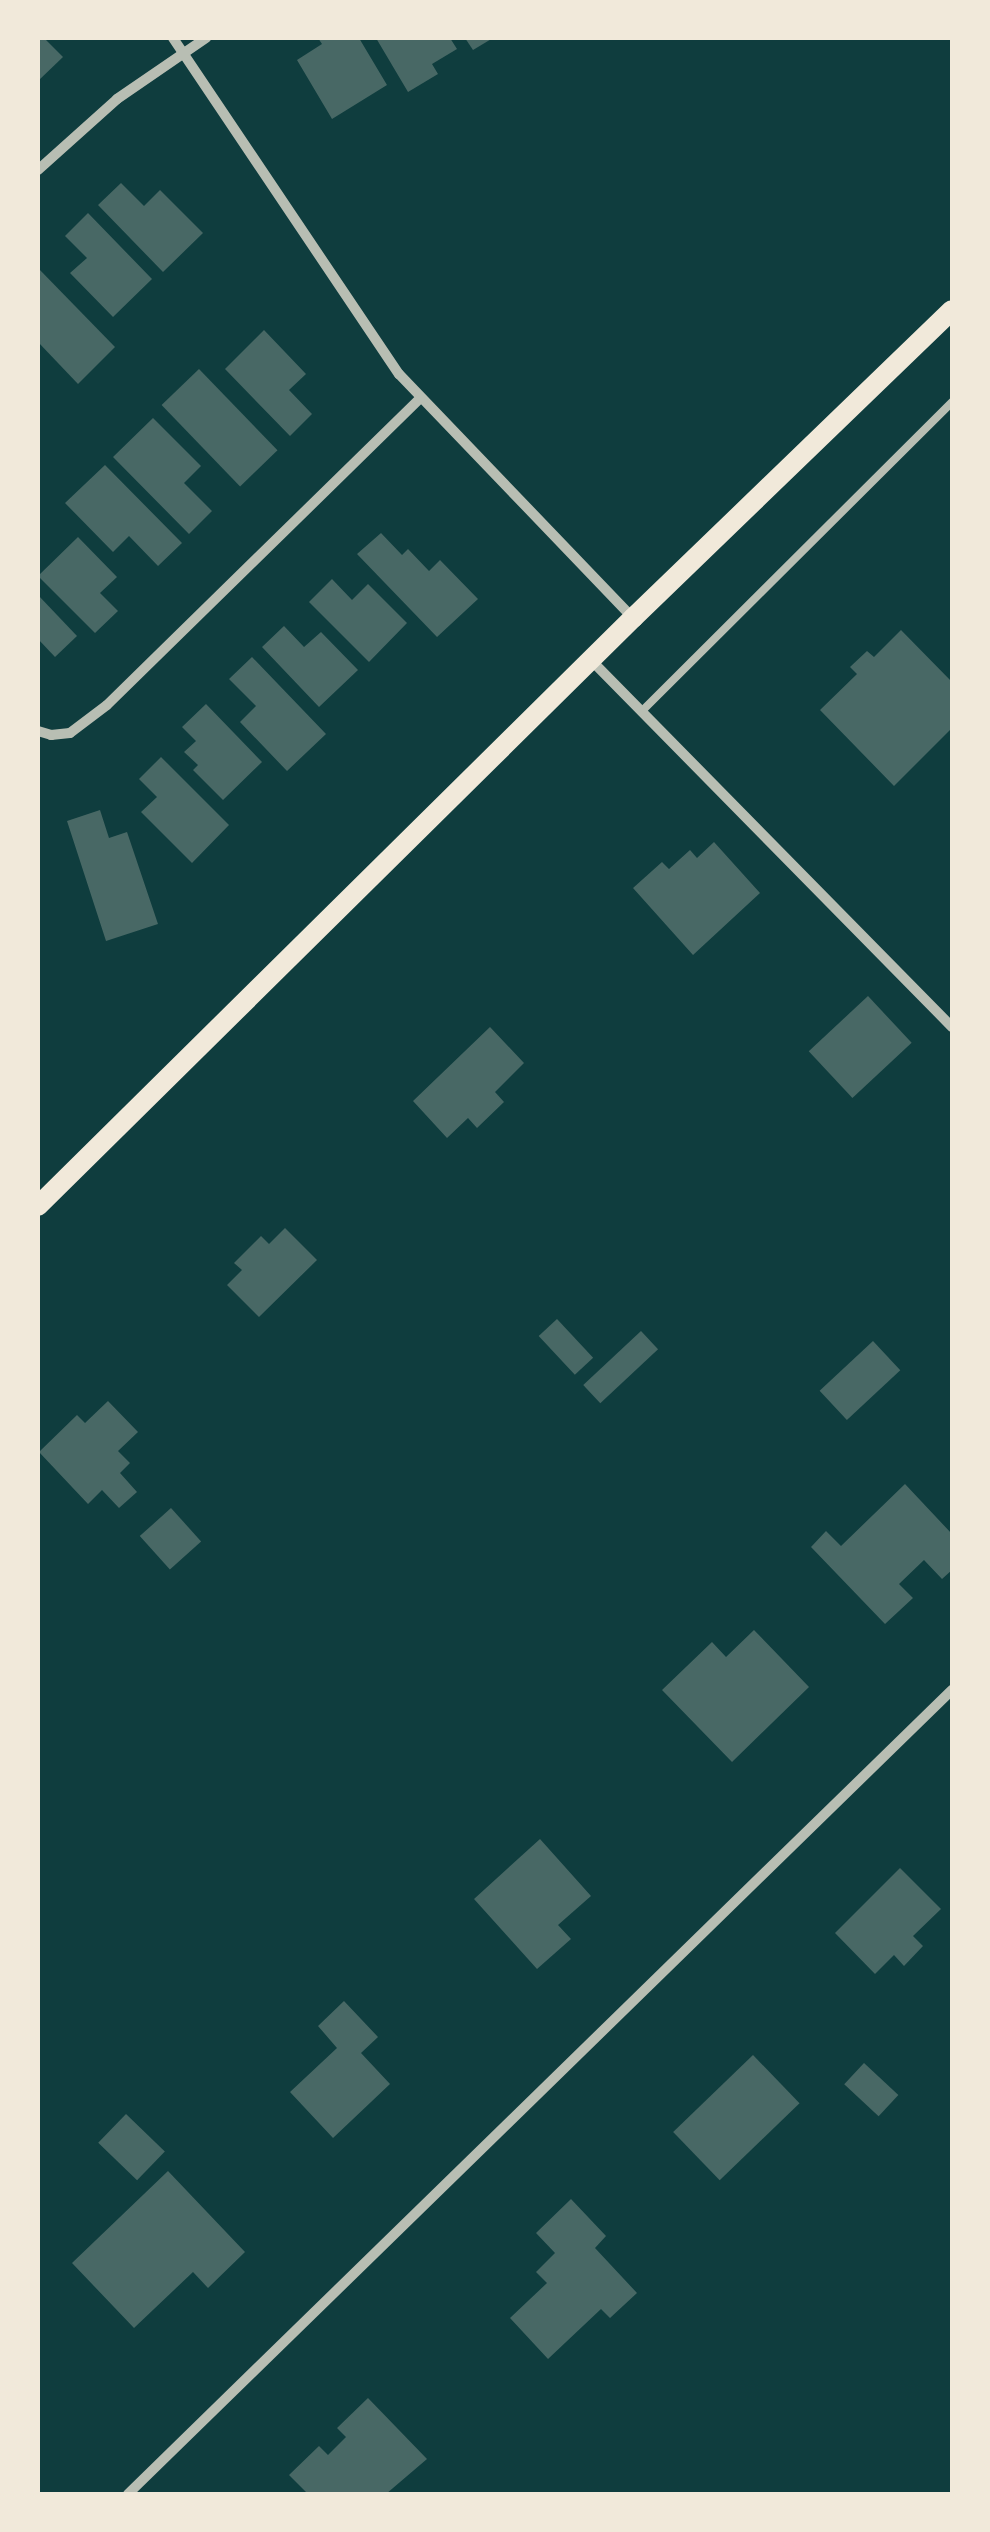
<!DOCTYPE html>
<html>
<head>
<meta charset="utf-8">
<style>
	body { margin:0 }
	#map { position:relative; width:990px; height:2532px; overflow:hidden; background:#0f3d3e; font-family:"Fira Sans",sans-serif }
	div>[style] { position:absolute }
	[style*='--x'] { left:calc(var(--x)*1px); top:calc(var(--y)*1px); width:calc(var(--w)*1px); rotate:calc(var(--a)*1deg) }
	.building>* { inset:0; background:#486865; transform-origin:0 0 }
	.service>* { height:8px; margin:-4px; padding:0 4px; transform-origin:4px; border-radius:4px; background:#b8beb3 }
	.minor>* { height:10px; margin:-5px; padding:0 5px; transform-origin:5px; border-radius:5px; background:#b8beb3 }
	.secondary>* { height:20px; margin:-10px; padding:0 10px; transform-origin:10px; border-radius:10px; background:#f1e9da }
	span { translate:-50% -50%; white-space:nowrap; text-align:center; line-height:1.15; -webkit-text-stroke:9px #f1e9da; paint-order:stroke }
	.frame { position:absolute; inset:0; border:40px solid #f1e9da; pointer-events:none }
</style>
</head>
<body>
<div id="map">
	<div class="building">
		<div style="clip-path:polygon(38px 38px,44px 38px,63px 57px,38px 81px)"></div>
		<div style="clip-path:polygon(318px 38px,359px 38px,387px 85px,332px 119px,297px 60px,322px 44px)"></div>
		<div style="clip-path:polygon(376px 38px,450px 38px,457px 49px,432px 64px,438px 74px,408px 92px)"></div>
		<div style="clip-path:polygon(465px 38px,493px 38px,473px 50px)"></div>
		<div style="clip-path:polygon(121px 183px,144px 206px,160px 190px,203px 233px,163px 272px,98px 205px)"></div>
		<div style="clip-path:polygon(88px 213px,152px 279px,113px 317px,70px 273px,87px 258px,65px 236px)"></div>
		<div style="clip-path:polygon(38px 268px,115px 347px,78px 384px,38px 342px)"></div>
		<div style="clip-path:polygon(264px 330px,306px 374px,289px 390px,312px 414px,290px 436px,225px 369px)"></div>
		<div style="left:199px;top:369px;width:113px;height:52px;rotate:46deg"></div>
		<div style="clip-path:polygon(153px 418px,201px 466px,184px 483px,212px 511px,189px 534px,113px 457px)"></div>
		<div style="clip-path:polygon(105px 465px,182px 543px,158px 566px,129px 536px,113px 552px,65px 503px)"></div>
		<div style="clip-path:polygon(381px 533px,402px 555px,408px 549px,429px 571px,440px 560px,478px 599px,437px 637px,357px 554px)"></div>
		<div style="clip-path:polygon(78px 537px,117px 577px,100px 593px,118px 611px,95px 633px,38px 576px)"></div>
		<div style="clip-path:polygon(332px 579px,352px 600px,368px 584px,407px 623px,369px 662px,309px 602px)"></div>
		<div style="clip-path:polygon(38px 595px,77px 636px,55px 657px,38px 639px)"></div>
		<div style="clip-path:polygon(284px 626px,304px 647px,321px 632px,358px 670px,319px 707px,262px 647px)"></div>
		<div style="clip-path:polygon(901px 630px,952px 682px,952px 728px,894px 786px,820px 710px,857px 674px,850px 667px,867px 651px,874px 657px)"></div>
		<div style="clip-path:polygon(252px 657px,326px 734px,287px 771px,240px 722px,256px 706px,229px 679px)"></div>
		<div style="clip-path:polygon(206px 704px,262px 762px,223px 800px,193px 770px,198px 765px,184px 752px,196px 741px,182px 727px)"></div>
		<div style="clip-path:polygon(161px 757px,229px 825px,192px 863px,141px 812px,157px 797px,139px 779px)"></div>
		<div style="clip-path:polygon(100px 810px,109px 838px,127px 832px,158px 924px,106px 941px,67px 821px)"></div>
		<div style="clip-path:polygon(714px 842px,760px 893px,693px 955px,633px 888px,662px 862px,669px 869px,690px 850px,697px 858px)"></div>
		<div style="left:868px;top:996px;width:64px;height:81px;rotate:47deg"></div>
		<div style="clip-path:polygon(490px 1027px,524px 1063px,495px 1092px,504px 1102px,477px 1128px,468px 1118px,447px 1138px,413px 1101px)"></div>
		<div style="clip-path:polygon(285px 1228px,317px 1260px,259px 1317px,227px 1285px,242px 1270px,234px 1263px,261px 1236px,269px 1244px)"></div>
		<div style="left:557px;top:1319px;width:53px;height:25px;rotate:47deg"></div>
		<div style="left:641px;top:1331px;width:25px;height:79px;rotate:47deg"></div>
		<div style="left:873px;top:1341px;width:40px;height:73px;rotate:47deg"></div>
		<div style="clip-path:polygon(108px 1401px,138px 1432px,118px 1451px,130px 1463px,120px 1473px,137px 1492px,119px 1508px,102px 1490px,88px 1504px,39px 1452px,77px 1415px,85px 1423px)"></div>
		<div style="clip-path:polygon(905px 1484px,952px 1534px,952px 1570px,942px 1579px,924px 1560px,899px 1584px,913px 1598px,885px 1624px,811px 1547px,826px 1531px,841px 1546px)"></div>
		<div style="left:171px;top:1508px;width:45px;height:42px;rotate:48deg"></div>
		<div style="clip-path:polygon(754px 1630px,809px 1687px,732px 1762px,662px 1690px,712px 1642px,726px 1657px)"></div>
		<div style="clip-path:polygon(540px 1839px,591px 1896px,558px 1925px,571px 1939px,537px 1969px,474px 1899px)"></div>
		<div style="clip-path:polygon(900px 1868px,941px 1909px,913px 1936px,923px 1946px,904px 1966px,894px 1955px,875px 1974px,835px 1933px)"></div>
		<div style="clip-path:polygon(344px 2001px,378px 2037px,361px 2053px,390px 2084px,333px 2138px,290px 2092px,337px 2048px,318px 2026px)"></div>
		<div style="left:753px;top:2055px;width:67px;height:111px;rotate:46deg"></div>
		<div style="left:864px;top:2063px;width:47px;height:29px;rotate:43deg"></div>
		<div style="left:126px;top:2114px;width:54px;height:40px;rotate:44deg"></div>
		<div style="clip-path:polygon(168px 2171px,245px 2252px,208px 2288px,193px 2272px,134px 2328px,72px 2263px)"></div>
		<div style="clip-path:polygon(571px 2199px,606px 2236px,595px 2248px,637px 2293px,610px 2318px,601px 2309px,548px 2359px,510px 2318px,547px 2283px,536px 2272px,555px 2253px,536px 2233px)"></div>
		<div style="clip-path:polygon(368px 2398px,427px 2459px,386px 2494px,308px 2494px,289px 2475px,319px 2446px,328px 2455px,346px 2437px,337px 2428px)"></div>
	</div>
	<div class="service">
		<div style="--x:642;--y:711;--w:438;--a:-44.9"></div>
	</div>
	<div class="minor">
		<div style="--x:173;--y:38;--w:405;--a:56.1"></div>
		<div style="--x:399;--y:374;--w:338;--a:46.2"></div>
		<div style="--x:38;--y:170;--w:106;--a:-41.9"></div>
		<div style="--x:117;--y:99;--w:108;--a:-34.4"></div>
		<div style="--x:591;--y:660;--w:515;--a:45.47"></div>
		<div style="--x:38;--y:731;--w:14;--a:17"></div>
		<div style="--x:51;--y:735;--w:19;--a:-6"></div>
		<div style="--x:70;--y:733;--w:46;--a:-37.1"></div>
		<div style="--x:107;--y:705;--w:438;--a:-44.4"></div>
		<div style="--x:128;--y:2494;--w:1151;--a:-44.3"></div>
	</div>
	<div class="secondary">
		<div style="--x:38;--y:1206;--w:837;--a:-44.66"></div>
		<div style="--x:633;--y:618;--w:443;--a:-44"></div>
	</div>
	<div class="frame"></div>
</div>
</body>
</html>
